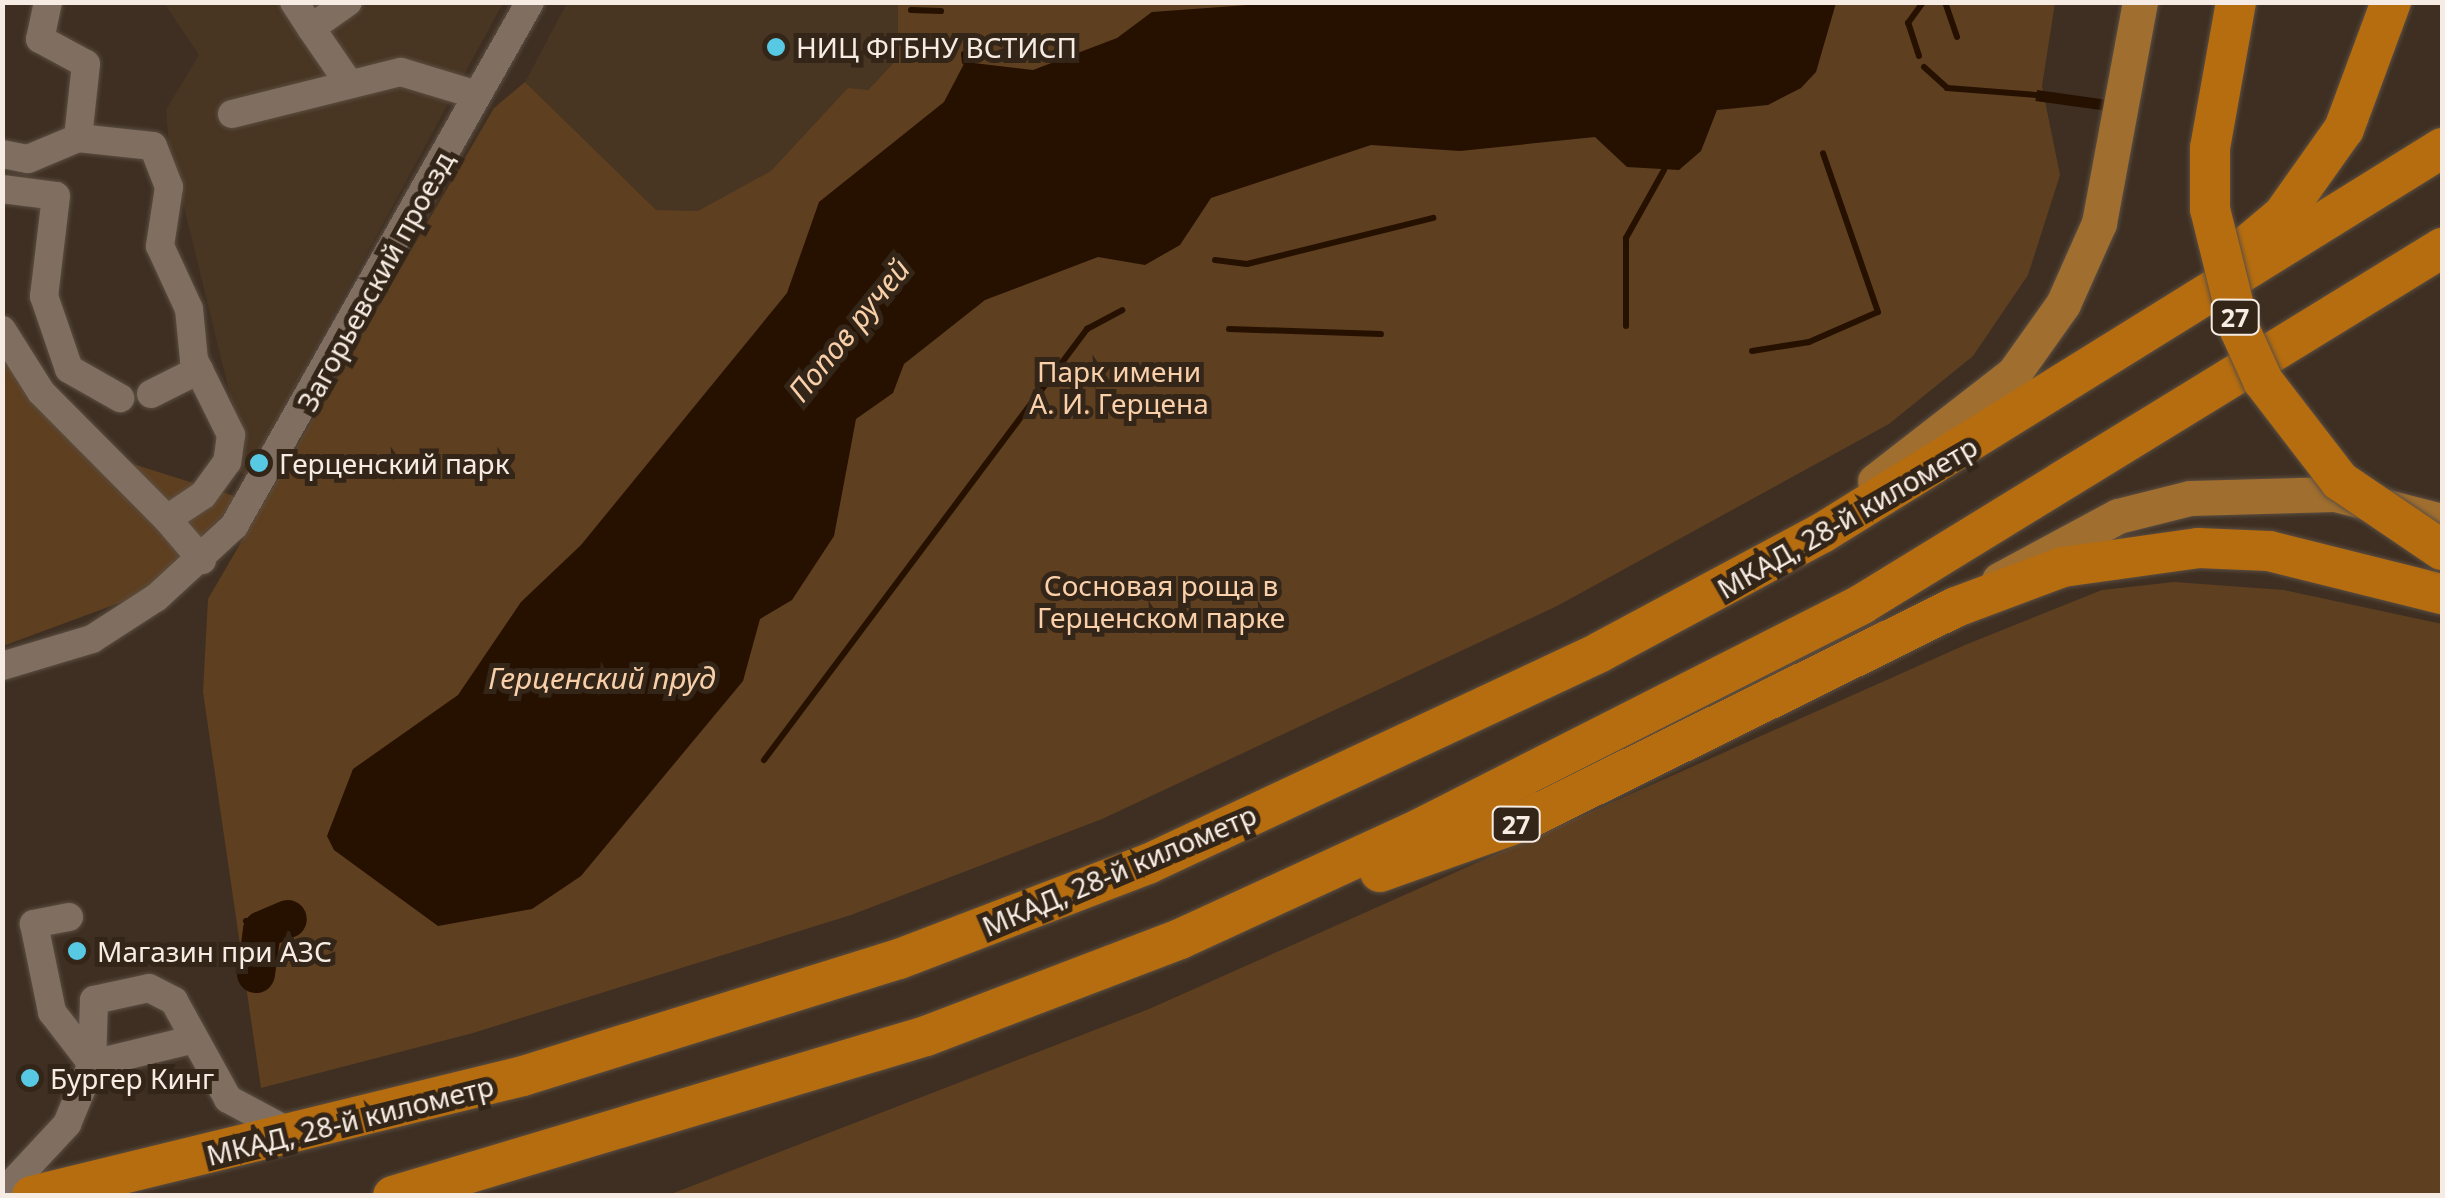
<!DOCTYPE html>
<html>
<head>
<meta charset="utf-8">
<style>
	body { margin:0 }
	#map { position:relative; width:2445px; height:1198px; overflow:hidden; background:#3e2f22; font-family:"Noto Sans",sans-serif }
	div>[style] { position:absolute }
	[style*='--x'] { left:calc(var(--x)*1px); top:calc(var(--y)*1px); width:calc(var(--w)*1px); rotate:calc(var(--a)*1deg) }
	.built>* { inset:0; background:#483522 }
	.green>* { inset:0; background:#5e3f20 }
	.water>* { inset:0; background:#261100; transform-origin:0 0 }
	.stream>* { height:6px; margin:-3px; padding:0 3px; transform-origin:3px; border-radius:3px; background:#261100 }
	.river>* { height:38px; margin:-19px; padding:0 19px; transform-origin:19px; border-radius:19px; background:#261100 }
	.roads { filter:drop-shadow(0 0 2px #5b4e42) drop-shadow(0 0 2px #5b4e42) }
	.minor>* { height:28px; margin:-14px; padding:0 14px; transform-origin:14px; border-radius:14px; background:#806f60 }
	.major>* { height:35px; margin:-17.5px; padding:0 17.5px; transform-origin:17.5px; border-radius:17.5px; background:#a06e2f }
	.highway>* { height:40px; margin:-20px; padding:0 20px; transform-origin:20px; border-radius:20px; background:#b66d0f }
	.bridges { filter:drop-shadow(0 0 2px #5b4e42) drop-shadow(0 0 2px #5b4e42) }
	.highway-bridge>* { height:40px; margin:-20px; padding:0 20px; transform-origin:20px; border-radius:20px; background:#b66d0f }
	.dots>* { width:28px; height:28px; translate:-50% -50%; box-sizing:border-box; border:5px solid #332518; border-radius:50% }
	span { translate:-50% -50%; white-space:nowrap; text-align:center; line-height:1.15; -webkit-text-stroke:10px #332518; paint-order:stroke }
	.shield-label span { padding:2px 8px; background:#332518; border:2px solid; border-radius:8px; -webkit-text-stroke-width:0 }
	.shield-label { font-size:25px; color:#f6ece3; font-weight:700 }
	.poi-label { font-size:28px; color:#f6ece3 }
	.left { translate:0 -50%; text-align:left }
	.street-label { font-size:28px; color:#f6ece3 }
	.park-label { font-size:28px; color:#f9d0aa }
	.water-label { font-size:30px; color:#f8cfa9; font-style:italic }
	.frame { position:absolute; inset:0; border:5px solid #f6ece3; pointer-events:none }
</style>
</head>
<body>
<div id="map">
	<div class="built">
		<div style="clip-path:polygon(164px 3px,503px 3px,246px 476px,236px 469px,244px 452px,169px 146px,166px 110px,199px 55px)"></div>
		<div style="clip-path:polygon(567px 3px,898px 3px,898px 58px,705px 260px,525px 82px)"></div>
	</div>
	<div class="green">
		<div style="clip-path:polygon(898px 3px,2055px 3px,2042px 86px,2060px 175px,2028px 275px,1973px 356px,1889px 424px,1557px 606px,1102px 819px,851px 915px,473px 1033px,261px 1088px,203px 692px,208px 599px,494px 108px,525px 82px,656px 210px,698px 211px,771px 171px,848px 88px,868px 90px,898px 58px)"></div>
		<div style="clip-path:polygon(2px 340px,114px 458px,241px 498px,138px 596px,3px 646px)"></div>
		<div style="clip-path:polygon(2174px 582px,2284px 590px,2442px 624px,2442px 1195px,666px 1196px,1149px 1009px,1965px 645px,2102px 590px)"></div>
	</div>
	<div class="water">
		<div style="clip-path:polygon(1275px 3px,1836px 3px,1816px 72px,1801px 88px,1768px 105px,1717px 110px,1701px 151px,1679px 170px,1627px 167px,1595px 137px,1460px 151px,1371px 145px,1211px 198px,1180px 245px,1145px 265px,1098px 257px,985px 300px,904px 364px,893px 393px,856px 419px,834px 536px,792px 600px,760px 619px,743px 681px,581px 876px,532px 909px,438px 926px,334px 850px,327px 836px,353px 769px,458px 695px,521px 602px,581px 545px,787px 293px,819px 202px,944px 102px,965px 62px,1033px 70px,1117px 38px,1152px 12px)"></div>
		<div style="left:2037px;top:90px;width:75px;height:11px;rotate:8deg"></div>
	</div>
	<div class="stream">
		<div style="--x:1945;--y:2;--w:37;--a:71"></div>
		<div style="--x:911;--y:10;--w:30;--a:2"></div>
		<div style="--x:964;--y:54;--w:8;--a:83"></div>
		<div style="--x:1919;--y:56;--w:35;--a:-108"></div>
		<div style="--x:1908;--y:23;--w:26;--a:-54"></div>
		<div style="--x:1924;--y:67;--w:31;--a:42"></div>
		<div style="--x:1947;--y:88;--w:89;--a:4.5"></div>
		<div style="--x:1215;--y:260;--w:32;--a:7"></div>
		<div style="--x:1247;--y:264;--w:192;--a:-13.9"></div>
		<div style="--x:1626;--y:326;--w:88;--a:-90"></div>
		<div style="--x:1626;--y:238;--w:78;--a:-60.8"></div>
		<div style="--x:1229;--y:329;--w:152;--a:1.9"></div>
		<div style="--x:1752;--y:351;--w:58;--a:-9"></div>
		<div style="--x:1809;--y:342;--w:75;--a:-23.5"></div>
		<div style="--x:1878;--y:312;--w:168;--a:-109.1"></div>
		<div style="--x:764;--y:760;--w:539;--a:-53.15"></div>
		<div style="--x:1087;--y:329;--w:40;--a:-28"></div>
		<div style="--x:246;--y:921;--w:18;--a:29"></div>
	</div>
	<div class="river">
		<div style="--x:256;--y:974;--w:44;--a:-82.2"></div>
		<div style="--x:262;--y:930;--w:28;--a:-23"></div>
	</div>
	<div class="roads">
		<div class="minor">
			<div style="--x:48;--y:2;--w:38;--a:102"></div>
			<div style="--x:40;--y:39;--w:52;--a:28.5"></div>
			<div style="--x:86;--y:64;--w:74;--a:96.2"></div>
			<div style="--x:78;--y:138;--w:75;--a:6.1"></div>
			<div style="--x:153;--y:146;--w:44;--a:68.7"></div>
			<div style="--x:169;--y:187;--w:60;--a:98.7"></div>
			<div style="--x:160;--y:246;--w:69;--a:65.3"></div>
			<div style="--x:189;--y:309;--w:51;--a:84.4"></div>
			<div style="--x:194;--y:360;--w:84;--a:63.7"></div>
			<div style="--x:231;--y:435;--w:27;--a:98"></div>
			<div style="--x:227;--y:462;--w:41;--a:126"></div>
			<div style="--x:203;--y:495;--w:43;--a:146.3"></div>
			<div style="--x:167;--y:519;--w:54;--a:49.5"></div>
			<div style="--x:294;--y:2;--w:31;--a:57"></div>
			<div style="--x:311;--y:28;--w:45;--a:-35.1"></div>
			<div style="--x:311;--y:28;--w:65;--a:55.6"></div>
			<div style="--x:232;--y:114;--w:174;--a:-14"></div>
			<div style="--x:401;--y:72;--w:79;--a:16.8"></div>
			<div style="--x:2;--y:154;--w:26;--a:11"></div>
			<div style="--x:28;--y:159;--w:54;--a:-22.8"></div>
			<div style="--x:2;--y:189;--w:54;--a:7.4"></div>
			<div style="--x:56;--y:196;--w:101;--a:96.8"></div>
			<div style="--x:44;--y:296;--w:77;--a:71.1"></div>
			<div style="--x:69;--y:369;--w:59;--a:29.6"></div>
			<div style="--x:2;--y:330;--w:73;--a:57.8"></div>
			<div style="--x:41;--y:392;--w:179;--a:45.2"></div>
			<div style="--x:151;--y:394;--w:54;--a:-26.6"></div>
			<div style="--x:2;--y:666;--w:94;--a:-16.7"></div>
			<div style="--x:92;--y:639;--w:77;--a:-32.9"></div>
			<div style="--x:157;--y:597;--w:105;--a:-42.7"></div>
			<div style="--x:234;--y:526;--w:602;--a:-60.54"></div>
			<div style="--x:69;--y:917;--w:36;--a:169"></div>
			<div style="--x:34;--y:924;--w:90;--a:78.4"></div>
			<div style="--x:52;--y:1012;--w:66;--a:52.4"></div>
			<div style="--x:92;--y:1064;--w:102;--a:-13.6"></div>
			<div style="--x:2;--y:1194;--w:96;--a:-47.1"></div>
			<div style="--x:67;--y:1124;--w:65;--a:-67.4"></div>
			<div style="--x:92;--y:1064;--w:64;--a:-88.2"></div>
			<div style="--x:94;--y:1000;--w:56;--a:-12.3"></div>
			<div style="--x:149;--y:988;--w:28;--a:27"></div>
			<div style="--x:174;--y:1001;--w:112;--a:61.1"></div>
			<div style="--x:228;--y:1099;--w:76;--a:28.2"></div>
		</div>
		<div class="major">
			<div style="--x:1875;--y:481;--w:176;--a:-37.8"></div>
			<div style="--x:2014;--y:373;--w:85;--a:-54.6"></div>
			<div style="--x:2063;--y:304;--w:89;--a:-66"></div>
			<div style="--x:2099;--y:223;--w:225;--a:-79.5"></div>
			<div style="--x:1999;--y:580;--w:135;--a:-28.3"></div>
			<div style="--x:2118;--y:516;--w:74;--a:-14"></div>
			<div style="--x:2190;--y:498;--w:145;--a:-1.6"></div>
			<div style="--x:2335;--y:494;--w:110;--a:14.2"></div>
		</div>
		<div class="highway">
			<div style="--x:2232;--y:258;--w:67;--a:-40.1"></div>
			<div style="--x:2283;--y:215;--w:105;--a:-54.7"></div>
			<div style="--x:2344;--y:129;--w:135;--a:-69.7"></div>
			<div style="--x:1380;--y:872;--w:152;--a:-19.6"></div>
			<div style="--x:1523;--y:821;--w:483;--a:-26.3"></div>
			<div style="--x:1956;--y:607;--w:114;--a:-20.5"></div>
			<div style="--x:2063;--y:567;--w:136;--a:-8"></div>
			<div style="--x:2198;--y:548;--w:71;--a:2.4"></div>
			<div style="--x:2269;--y:551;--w:178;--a:14"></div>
			<div style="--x:32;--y:1196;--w:505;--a:-13.73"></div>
			<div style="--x:523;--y:1076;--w:394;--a:-17.3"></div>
			<div style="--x:899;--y:959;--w:267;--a:-20.9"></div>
			<div style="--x:1148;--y:864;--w:499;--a:-25.1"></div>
			<div style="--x:1600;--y:652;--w:252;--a:-28.2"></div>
			<div style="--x:1822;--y:533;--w:730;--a:-31.84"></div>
			<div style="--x:393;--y:1196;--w:556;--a:-16.71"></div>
			<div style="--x:926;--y:1036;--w:272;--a:-20.9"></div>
			<div style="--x:1180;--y:939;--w:263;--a:-24.7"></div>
			<div style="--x:1419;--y:829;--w:497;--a:-26.9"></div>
			<div style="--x:1862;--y:604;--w:681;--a:-31.54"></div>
		</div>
	</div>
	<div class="bridges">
		<div class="highway-bridge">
			<div style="--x:2236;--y:2;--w:148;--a:100.1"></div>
			<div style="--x:2210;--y:148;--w:61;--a:90"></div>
			<div style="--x:2210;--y:209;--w:125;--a:76.1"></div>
			<div style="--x:2240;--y:330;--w:56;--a:65.7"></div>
			<div style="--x:2263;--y:381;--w:126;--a:52.4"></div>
			<div style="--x:2340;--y:481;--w:123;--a:34.1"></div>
		</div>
	</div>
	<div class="dots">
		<div style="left:776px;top:47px;background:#57c9e2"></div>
		<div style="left:259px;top:463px;background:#57c9e2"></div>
		<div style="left:77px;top:951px;background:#57c9e2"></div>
		<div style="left:30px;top:1078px;background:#57c9e2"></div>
	</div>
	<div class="shield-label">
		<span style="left:2235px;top:317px">27</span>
		<span style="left:1516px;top:824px">27</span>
	</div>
	<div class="poi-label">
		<span class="left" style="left:796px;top:47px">НИЦ ФГБНУ ВСТИСП</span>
		<span class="left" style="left:279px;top:463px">Герценский парк</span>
		<span class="left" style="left:97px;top:951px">Магазин при АЗС</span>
		<span class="left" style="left:50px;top:1078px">Бургер Кинг</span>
	</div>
	<div class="street-label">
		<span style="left:375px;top:281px;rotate:-61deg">Загорьевский проезд</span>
		<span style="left:1847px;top:517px;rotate:-30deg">МКАД, 28-й километр</span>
		<span style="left:1119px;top:870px;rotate:-23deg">МКАД, 28-й километр</span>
		<span style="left:350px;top:1120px;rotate:-14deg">МКАД, 28-й километр</span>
	</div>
	<div class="park-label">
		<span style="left:1119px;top:387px">Парк имени<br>А. И. Герцена</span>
		<span style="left:1161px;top:601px">Сосновая роща в<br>Герценском парке</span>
	</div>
	<div class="water-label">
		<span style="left:849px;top:330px;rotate:-51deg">Попов ручей</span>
		<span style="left:602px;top:678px">Герценский пруд</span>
	</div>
	<div class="frame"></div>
</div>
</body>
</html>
